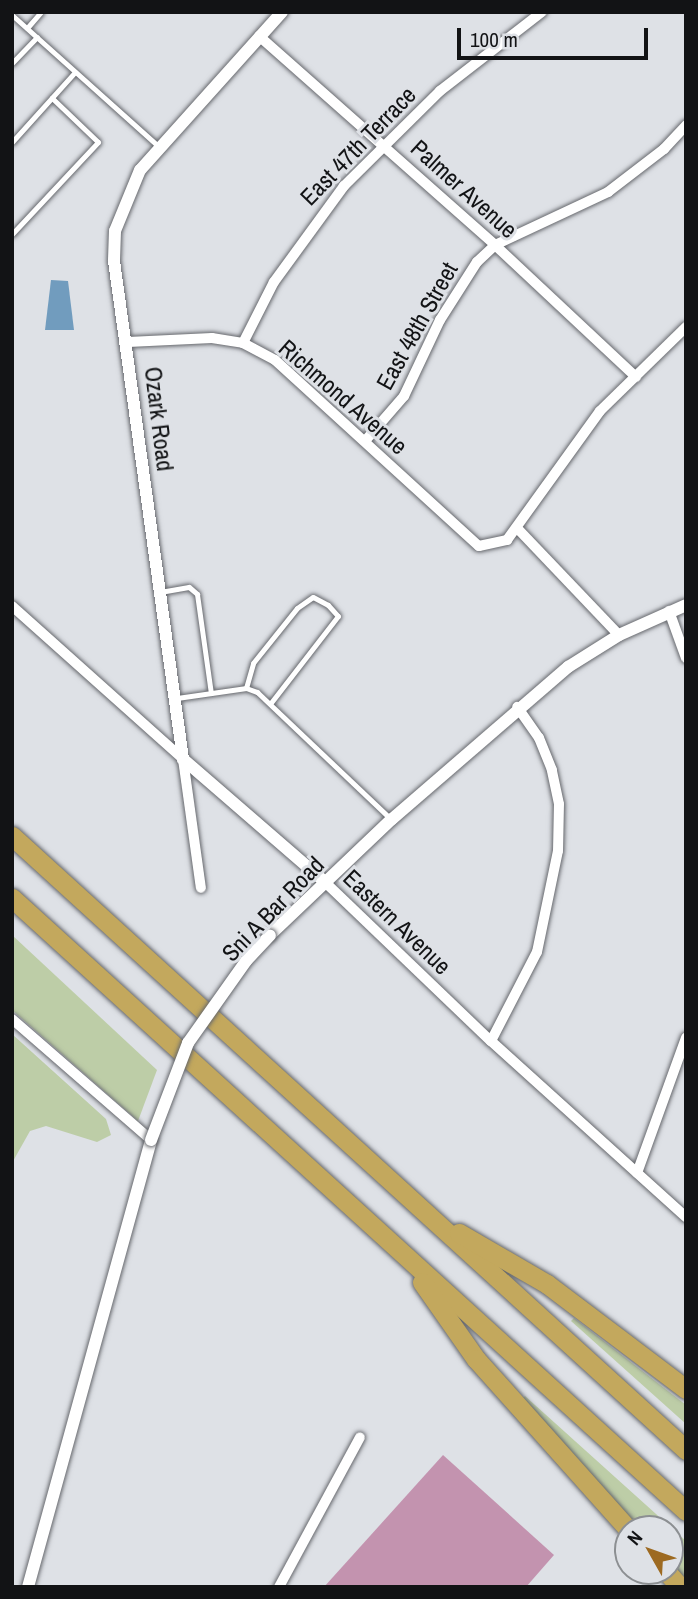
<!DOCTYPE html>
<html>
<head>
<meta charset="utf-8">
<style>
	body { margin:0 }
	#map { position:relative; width:698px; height:1599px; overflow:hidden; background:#dee1e6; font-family:"Archivo Narrow",sans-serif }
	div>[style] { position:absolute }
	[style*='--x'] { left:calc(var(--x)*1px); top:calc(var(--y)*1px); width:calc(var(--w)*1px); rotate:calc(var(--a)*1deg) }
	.green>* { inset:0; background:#bdcda7 }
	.water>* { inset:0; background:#719cbe }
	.building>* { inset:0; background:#c393af }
	.roads { filter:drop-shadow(0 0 2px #66686d) drop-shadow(0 0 2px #66686d) }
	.service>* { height:5px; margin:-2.5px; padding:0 2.5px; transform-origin:2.5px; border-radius:2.5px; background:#fff }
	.minor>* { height:10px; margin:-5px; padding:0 5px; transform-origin:5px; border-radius:5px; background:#fff }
	.tertiary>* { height:12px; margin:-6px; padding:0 6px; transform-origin:6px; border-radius:6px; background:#fff }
	.motorway>* { height:19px; margin:-9.5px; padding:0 9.5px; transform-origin:9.5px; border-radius:9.5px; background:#c3a85d }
	.bridges { filter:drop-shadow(0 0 2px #66686d) drop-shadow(0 0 2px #66686d) }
	.tertiary-bridge>* { height:12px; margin:-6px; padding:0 6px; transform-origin:6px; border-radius:6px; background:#fff }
	span { translate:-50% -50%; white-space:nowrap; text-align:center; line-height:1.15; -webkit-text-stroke:6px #dee1e6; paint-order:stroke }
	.street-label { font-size:24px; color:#121315 }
	.frame { position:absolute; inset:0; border:14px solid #121315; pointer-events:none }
	.north { position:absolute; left:614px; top:1515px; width:70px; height:70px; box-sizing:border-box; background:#dee1e6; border:2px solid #8c8f92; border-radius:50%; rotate:310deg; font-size:19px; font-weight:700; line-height:28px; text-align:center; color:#121315 }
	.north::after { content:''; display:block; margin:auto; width:24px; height:32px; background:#9d6a21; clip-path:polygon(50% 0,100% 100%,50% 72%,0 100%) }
	.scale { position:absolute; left:457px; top:28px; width:191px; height:32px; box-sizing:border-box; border:4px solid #121315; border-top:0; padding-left:9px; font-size:21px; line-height:24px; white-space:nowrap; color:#121315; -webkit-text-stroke:5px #dee1e6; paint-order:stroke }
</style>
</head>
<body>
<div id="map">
	<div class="green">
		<div style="clip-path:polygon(12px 935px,157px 1070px,138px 1121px,12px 1010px)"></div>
		<div style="clip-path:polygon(12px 1034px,106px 1119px,111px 1135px,97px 1142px,46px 1126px,30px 1131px,12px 1163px)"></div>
		<div style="clip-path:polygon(574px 1318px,686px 1405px,686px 1424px,571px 1321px)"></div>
		<div style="clip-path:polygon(525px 1396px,686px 1541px,686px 1581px,670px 1564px,670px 1529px,638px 1529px,520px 1401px)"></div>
	</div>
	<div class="water">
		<div style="clip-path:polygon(51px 280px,68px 281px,74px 330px,45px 330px)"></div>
	</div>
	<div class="building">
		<div style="clip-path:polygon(443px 1455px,554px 1555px,526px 1587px,324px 1587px)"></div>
	</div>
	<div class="roads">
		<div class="service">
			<div style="--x:12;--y:15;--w:198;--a:41.9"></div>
			<div style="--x:27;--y:28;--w:21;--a:-49"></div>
			<div style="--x:12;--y:63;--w:36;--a:-46"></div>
			<div style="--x:12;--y:142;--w:94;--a:-48"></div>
			<div style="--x:12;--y:234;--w:126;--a:-46.9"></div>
			<div style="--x:98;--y:142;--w:64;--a:-136.3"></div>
			<div style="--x:160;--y:592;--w:29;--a:-10"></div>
			<div style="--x:189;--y:587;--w:11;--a:41"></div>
			<div style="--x:197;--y:594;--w:100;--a:82"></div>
			<div style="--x:246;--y:688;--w:26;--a:-74"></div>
			<div style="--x:253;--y:663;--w:70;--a:-51.3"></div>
			<div style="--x:297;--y:608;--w:19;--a:-35"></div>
			<div style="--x:313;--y:597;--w:17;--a:28"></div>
			<div style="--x:328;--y:605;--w:15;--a:48"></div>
			<div style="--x:338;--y:616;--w:111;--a:127.7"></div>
			<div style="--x:177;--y:698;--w:70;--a:-8.2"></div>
			<div style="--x:246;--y:688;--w:12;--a:20"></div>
			<div style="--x:257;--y:692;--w:185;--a:43.5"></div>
		</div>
		<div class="minor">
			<div style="--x:259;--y:36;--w:315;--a:41.5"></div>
			<div style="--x:495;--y:245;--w:193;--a:43.1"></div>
			<div style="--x:128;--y:342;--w:84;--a:-2.7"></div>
			<div style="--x:212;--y:338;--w:31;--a:9"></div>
			<div style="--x:243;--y:343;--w:36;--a:28"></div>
			<div style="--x:275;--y:360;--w:276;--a:42.4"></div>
			<div style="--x:479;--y:546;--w:29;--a:-12"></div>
			<div style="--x:507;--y:540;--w:159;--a:-54.2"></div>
			<div style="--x:600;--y:411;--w:120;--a:-44.3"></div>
			<div style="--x:243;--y:343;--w:68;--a:-63.1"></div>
			<div style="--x:274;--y:282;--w:119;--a:-53.9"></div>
			<div style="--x:344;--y:186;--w:135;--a:-44.7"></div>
			<div style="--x:440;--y:91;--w:129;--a:-37.8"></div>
			<div style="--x:365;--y:441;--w:60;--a:-49.1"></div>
			<div style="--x:404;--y:396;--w:84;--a:-64.7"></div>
			<div style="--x:440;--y:320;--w:69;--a:-57.5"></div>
			<div style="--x:477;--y:262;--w:25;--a:-43"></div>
			<div style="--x:495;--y:245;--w:125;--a:-25.1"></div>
			<div style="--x:608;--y:192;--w:71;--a:-37.5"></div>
			<div style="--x:664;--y:149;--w:33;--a:-47"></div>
			<div style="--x:517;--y:528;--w:148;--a:46.4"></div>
			<div style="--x:12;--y:606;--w:229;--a:41.8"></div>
			<div style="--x:183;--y:759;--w:130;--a:82.1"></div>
			<div style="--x:669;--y:611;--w:50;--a:70.1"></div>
			<div style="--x:326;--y:883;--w:228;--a:43.8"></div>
			<div style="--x:491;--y:1041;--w:263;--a:42.1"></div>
			<div style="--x:12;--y:1019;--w:184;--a:41"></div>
			<div style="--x:491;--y:1041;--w:100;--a:-62.7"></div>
			<div style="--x:537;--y:952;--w:103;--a:-78.3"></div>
			<div style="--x:558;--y:851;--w:47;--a:-88.8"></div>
			<div style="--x:559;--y:804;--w:35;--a:-102"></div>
			<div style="--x:552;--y:770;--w:35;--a:-112"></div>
			<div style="--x:539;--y:738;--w:38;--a:-125"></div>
			<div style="--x:637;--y:1173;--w:144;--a:-70.1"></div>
			<div style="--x:279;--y:1587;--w:170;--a:-61.6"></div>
		</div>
		<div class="tertiary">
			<div style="--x:282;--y:12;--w:212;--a:131.9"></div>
			<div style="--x:140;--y:170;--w:66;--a:112.3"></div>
			<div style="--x:115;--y:231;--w:30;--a:92"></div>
			<div style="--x:114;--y:261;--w:503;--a:82.11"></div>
			<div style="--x:183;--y:759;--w:189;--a:40.9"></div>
			<div style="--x:270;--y:935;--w:168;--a:-43.6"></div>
			<div style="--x:392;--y:819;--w:233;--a:-40.8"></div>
			<div style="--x:568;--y:667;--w:60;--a:-32.1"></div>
			<div style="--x:619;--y:635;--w:73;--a:-24.1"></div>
			<div style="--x:28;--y:1587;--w:464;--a:-74.6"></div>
		</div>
		<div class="motorway">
			<div style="--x:12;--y:836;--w:912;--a:42.33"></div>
			<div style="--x:12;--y:898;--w:911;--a:42.29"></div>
			<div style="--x:459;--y:1233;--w:102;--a:30.1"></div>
			<div style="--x:547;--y:1284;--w:174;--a:37.1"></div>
			<div style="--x:422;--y:1282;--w:94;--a:55"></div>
			<div style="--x:476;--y:1359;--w:228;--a:48.2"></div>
			<div style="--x:666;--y:1571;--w:21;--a:49"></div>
		</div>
	</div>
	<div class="bridges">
		<div class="tertiary-bridge">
			<div style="--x:151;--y:1140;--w:104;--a:-69.1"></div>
			<div style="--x:188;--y:1043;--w:100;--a:-54.7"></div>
			<div style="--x:246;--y:961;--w:35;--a:-47"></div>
		</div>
	</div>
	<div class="street-label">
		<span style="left:358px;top:146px;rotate:-46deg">East 47th Terrace</span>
		<span style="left:464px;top:189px;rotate:42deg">Palmer Avenue</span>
		<span style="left:417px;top:326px;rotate:-61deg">East 48th Street</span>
		<span style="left:343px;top:397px;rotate:41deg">Richmond Avenue</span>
		<span style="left:159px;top:419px;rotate:83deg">Ozark Road</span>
		<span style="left:273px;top:909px;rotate:-46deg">Sni A Bar Road</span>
		<span style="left:397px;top:922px;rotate:44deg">Eastern Avenue</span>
	</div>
	<div class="frame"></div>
	<div class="north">N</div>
	<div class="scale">100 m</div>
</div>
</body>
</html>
